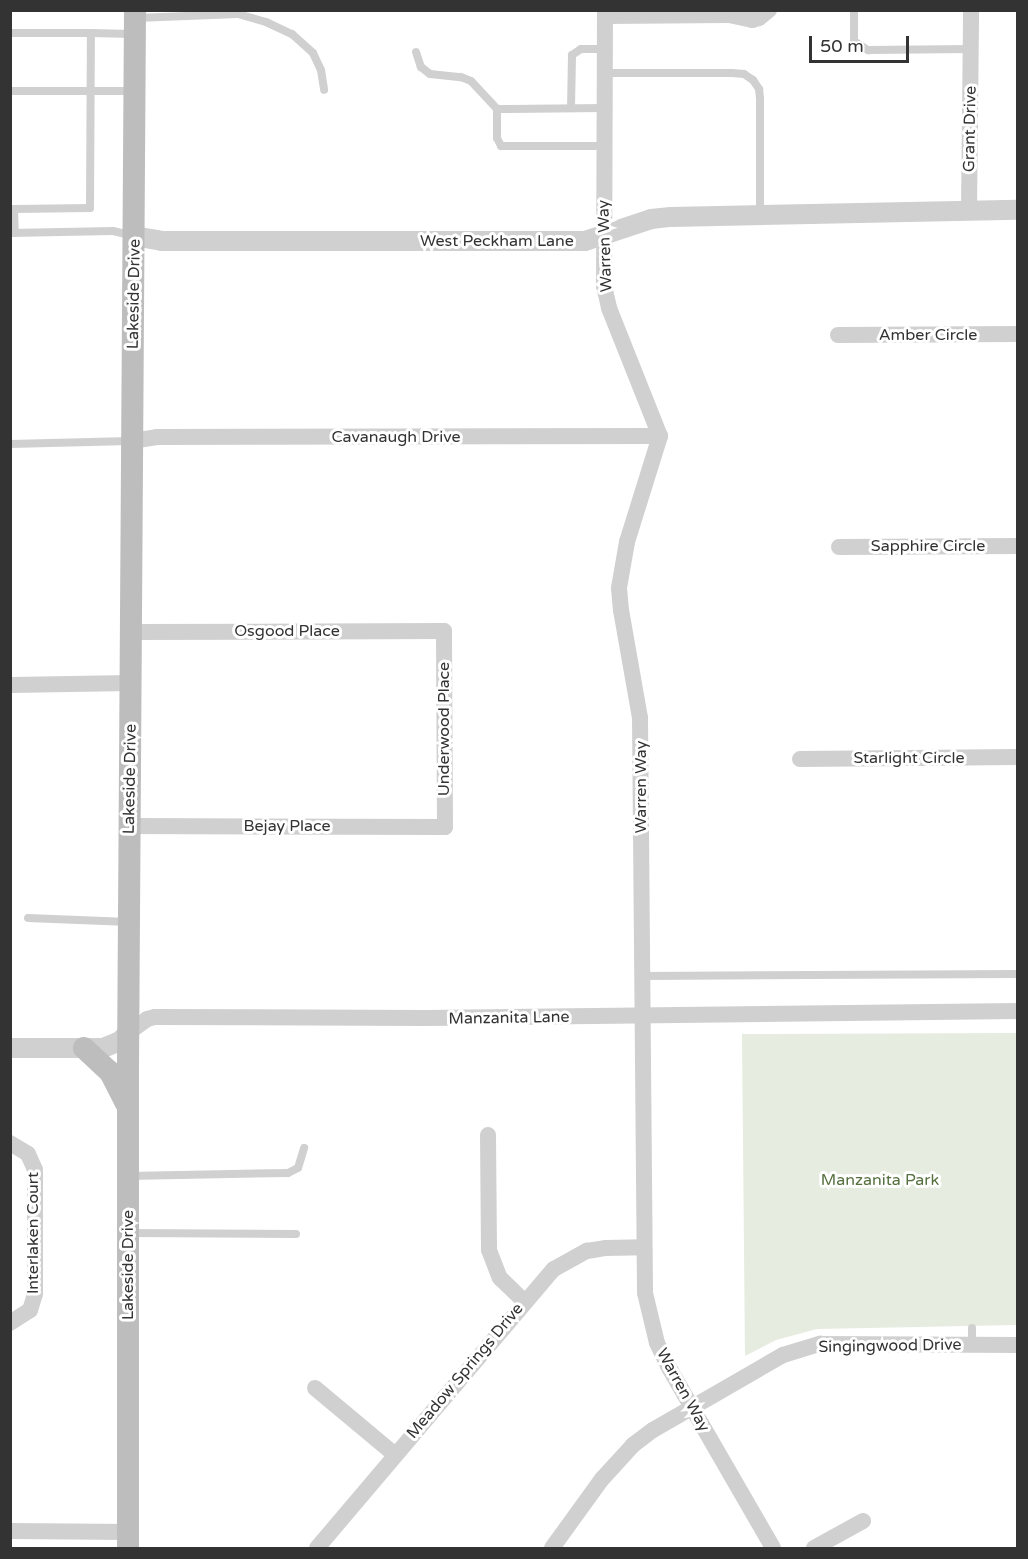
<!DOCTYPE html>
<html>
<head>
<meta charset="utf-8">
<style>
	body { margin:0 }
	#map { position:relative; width:1028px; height:1559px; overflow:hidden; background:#fff; font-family:"Varela Round",sans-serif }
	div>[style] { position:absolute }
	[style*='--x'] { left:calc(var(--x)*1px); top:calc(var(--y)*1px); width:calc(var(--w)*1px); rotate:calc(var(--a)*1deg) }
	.green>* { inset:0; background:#e6ecdf }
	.service>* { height:8px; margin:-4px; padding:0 4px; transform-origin:4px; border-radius:4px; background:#d0d0d0 }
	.minor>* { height:16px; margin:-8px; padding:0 8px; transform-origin:8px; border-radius:8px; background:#d0d0d0 }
	.tertiary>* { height:20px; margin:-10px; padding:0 10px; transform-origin:10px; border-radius:10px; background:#d0d0d0 }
	.secondary>* { height:22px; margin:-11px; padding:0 11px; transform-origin:11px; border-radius:11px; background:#bdbdbd }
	span { translate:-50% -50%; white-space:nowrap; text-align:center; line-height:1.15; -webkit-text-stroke:6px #fff; paint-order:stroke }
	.street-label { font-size:16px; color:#333 }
	.park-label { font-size:16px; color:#56703f }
	.frame { position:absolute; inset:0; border:12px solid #333; pointer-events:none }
	.scale { position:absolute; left:809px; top:36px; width:100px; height:27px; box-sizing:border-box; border:3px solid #333; border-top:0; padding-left:8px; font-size:18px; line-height:21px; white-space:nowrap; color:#333; -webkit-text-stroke:4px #fff; paint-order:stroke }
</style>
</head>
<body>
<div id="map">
	<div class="green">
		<div style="clip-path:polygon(1017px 1033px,1017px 1325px,817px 1329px,776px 1340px,745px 1356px,742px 1034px)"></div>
	</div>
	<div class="service">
		<div style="--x:854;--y:10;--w:31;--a:90"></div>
		<div style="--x:854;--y:41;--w:17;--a:33"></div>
		<div style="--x:868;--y:50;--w:102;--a:-0.6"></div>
		<div style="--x:136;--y:18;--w:102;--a:-2.2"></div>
		<div style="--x:238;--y:14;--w:29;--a:16"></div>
		<div style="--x:266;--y:22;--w:29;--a:25"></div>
		<div style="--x:292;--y:34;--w:28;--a:42"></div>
		<div style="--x:313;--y:53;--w:19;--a:65"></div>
		<div style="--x:321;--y:70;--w:20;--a:81"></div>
		<div style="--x:10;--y:33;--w:81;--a:0"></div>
		<div style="--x:416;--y:52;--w:16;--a:72"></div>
		<div style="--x:421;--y:67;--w:11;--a:38"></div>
		<div style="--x:430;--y:74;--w:31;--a:6"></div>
		<div style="--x:461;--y:77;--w:11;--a:22"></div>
		<div style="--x:471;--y:81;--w:38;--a:47"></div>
		<div style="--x:497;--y:109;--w:107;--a:-0.5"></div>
		<div style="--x:604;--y:73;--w:128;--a:0"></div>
		<div style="--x:732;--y:73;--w:12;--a:5"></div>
		<div style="--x:744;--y:74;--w:11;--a:34"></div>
		<div style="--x:753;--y:80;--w:11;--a:56"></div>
		<div style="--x:759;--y:89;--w:10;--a:84"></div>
		<div style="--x:760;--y:99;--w:116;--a:90"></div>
		<div style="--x:10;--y:91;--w:123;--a:0"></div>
		<div style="--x:571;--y:108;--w:53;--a:-88.9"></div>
		<div style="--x:572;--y:55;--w:11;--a:-34"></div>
		<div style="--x:581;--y:49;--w:23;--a:0"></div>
		<div style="--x:497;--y:109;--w:29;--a:90"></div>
		<div style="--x:497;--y:138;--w:9;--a:63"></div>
		<div style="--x:501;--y:146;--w:103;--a:0"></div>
		<div style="--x:10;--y:209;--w:4;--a:0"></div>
		<div style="--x:14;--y:209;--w:24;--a:88"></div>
		<div style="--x:14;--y:209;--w:76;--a:-0.8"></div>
		<div style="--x:90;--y:208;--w:175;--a:-89.7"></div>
		<div style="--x:91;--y:33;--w:41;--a:1.4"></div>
		<div style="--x:10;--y:233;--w:103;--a:-1.1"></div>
		<div style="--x:113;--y:231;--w:18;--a:13"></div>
		<div style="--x:10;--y:444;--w:120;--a:-1.4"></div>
		<div style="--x:28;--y:918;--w:101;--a:2.3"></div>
		<div style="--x:642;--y:976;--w:376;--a:-0.3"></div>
		<div style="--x:128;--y:1176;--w:160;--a:-1.1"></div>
		<div style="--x:288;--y:1173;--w:11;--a:-27"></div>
		<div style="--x:298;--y:1168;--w:21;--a:-73"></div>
		<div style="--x:128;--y:1233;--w:168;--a:0.3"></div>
		<div style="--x:972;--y:1345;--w:17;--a:-90"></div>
	</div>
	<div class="minor">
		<div style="--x:605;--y:10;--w:276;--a:90.2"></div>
		<div style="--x:604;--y:286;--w:23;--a:77"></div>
		<div style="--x:609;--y:308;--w:138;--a:68.3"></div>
		<div style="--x:660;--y:436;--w:111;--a:107.3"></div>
		<div style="--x:627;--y:542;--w:47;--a:99.9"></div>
		<div style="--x:619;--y:588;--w:22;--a:85"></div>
		<div style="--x:621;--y:610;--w:110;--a:80"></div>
		<div style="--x:640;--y:718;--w:575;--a:89.5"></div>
		<div style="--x:645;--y:1293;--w:51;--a:76.5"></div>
		<div style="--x:657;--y:1343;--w:25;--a:64"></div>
		<div style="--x:668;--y:1366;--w:210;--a:60"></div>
		<div style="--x:605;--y:16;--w:124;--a:-0.5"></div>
		<div style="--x:729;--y:15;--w:24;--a:12"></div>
		<div style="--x:752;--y:20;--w:7;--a:-16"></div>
		<div style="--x:759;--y:18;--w:13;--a:-39"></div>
		<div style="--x:969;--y:211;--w:201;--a:-89.4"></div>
		<div style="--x:838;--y:335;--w:180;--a:-0.3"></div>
		<div style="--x:132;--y:441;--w:25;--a:-9"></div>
		<div style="--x:157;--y:437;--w:503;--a:-0.11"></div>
		<div style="--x:839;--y:547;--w:179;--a:-0.3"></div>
		<div style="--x:10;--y:685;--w:121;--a:-0.9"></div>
		<div style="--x:800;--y:759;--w:218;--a:-0.5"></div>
		<div style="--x:130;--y:826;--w:315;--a:0.2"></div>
		<div style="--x:445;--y:827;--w:196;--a:-90.3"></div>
		<div style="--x:444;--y:631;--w:313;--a:179.8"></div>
		<div style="--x:128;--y:1033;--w:24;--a:-36"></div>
		<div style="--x:147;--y:1019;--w:8;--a:-14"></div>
		<div style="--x:155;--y:1017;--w:270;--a:0.2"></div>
		<div style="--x:425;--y:1018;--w:593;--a:-0.68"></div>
		<div style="--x:488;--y:1135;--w:115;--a:89.5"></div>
		<div style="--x:489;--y:1250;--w:30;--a:69"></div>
		<div style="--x:500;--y:1278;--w:33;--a:44"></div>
		<div style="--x:10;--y:1143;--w:21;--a:31"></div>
		<div style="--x:28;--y:1154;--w:17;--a:66"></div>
		<div style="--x:35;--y:1170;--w:124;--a:90"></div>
		<div style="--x:35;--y:1294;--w:17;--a:107"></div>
		<div style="--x:30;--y:1310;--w:24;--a:147"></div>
		<div style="--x:315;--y:1388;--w:104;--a:39.9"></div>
		<div style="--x:10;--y:1531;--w:118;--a:0.5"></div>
		<div style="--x:317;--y:1548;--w:366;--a:-49.7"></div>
		<div style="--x:554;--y:1269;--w:38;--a:-29"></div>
		<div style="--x:587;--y:1251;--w:18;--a:-9"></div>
		<div style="--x:605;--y:1248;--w:39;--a:-1"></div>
		<div style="--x:552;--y:1548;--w:85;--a:-54.1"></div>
		<div style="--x:602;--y:1479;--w:46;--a:-47.6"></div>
		<div style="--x:633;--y:1445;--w:25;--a:-37"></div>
		<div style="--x:653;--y:1430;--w:150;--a:-30"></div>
		<div style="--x:783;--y:1355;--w:39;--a:-17"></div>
		<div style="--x:820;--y:1344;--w:198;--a:0.3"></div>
		<div style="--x:814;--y:1548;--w:56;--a:-28.9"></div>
	</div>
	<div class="tertiary">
		<div style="--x:134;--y:236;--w:27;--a:10"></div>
		<div style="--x:161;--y:241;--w:424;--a:0"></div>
		<div style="--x:585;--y:241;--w:70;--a:-18.4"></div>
		<div style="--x:651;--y:219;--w:20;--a:-6"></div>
		<div style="--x:671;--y:217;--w:347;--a:-1.2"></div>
		<div style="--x:10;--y:1048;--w:93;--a:0"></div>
		<div style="--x:103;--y:1048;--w:18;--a:-22"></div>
		<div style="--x:120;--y:1041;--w:11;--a:-45"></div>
	</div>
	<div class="secondary">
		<div style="--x:84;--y:1048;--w:35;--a:43"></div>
		<div style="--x:110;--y:1072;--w:35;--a:63"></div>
		<div style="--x:128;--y:1548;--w:481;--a:-90"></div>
		<div style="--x:128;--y:1067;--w:1057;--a:-89.62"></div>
	</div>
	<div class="street-label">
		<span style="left:970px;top:129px;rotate:-89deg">Grant Drive</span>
		<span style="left:497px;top:241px">West Peckham Lane</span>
		<span style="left:605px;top:246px;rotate:-92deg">Warren Way</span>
		<span style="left:134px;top:294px;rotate:-89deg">Lakeside Drive</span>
		<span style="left:928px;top:335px">Amber Circle</span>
		<span style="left:396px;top:437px">Cavanaugh Drive</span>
		<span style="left:928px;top:546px">Sapphire Circle</span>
		<span style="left:287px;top:631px">Osgood Place</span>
		<span style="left:444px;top:729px;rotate:-90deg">Underwood Place</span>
		<span style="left:909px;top:758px">Starlight Circle</span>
		<span style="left:130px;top:779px;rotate:-89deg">Lakeside Drive</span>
		<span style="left:641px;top:787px;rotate:-90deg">Warren Way</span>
		<span style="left:287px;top:826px">Bejay Place</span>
		<span style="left:509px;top:1018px;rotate:-1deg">Manzanita Lane</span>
		<span style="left:33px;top:1233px;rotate:-90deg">Interlaken Court</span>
		<span style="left:128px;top:1265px;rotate:-90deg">Lakeside Drive</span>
		<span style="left:890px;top:1346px;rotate:-1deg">Singingwood Drive</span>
		<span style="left:465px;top:1371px;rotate:-50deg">Meadow Springs Drive</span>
		<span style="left:683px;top:1390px;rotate:61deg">Warren Way</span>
	</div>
	<div class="park-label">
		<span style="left:880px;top:1180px">Manzanita Park</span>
	</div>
	<div class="frame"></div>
	<div class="scale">50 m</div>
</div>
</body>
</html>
